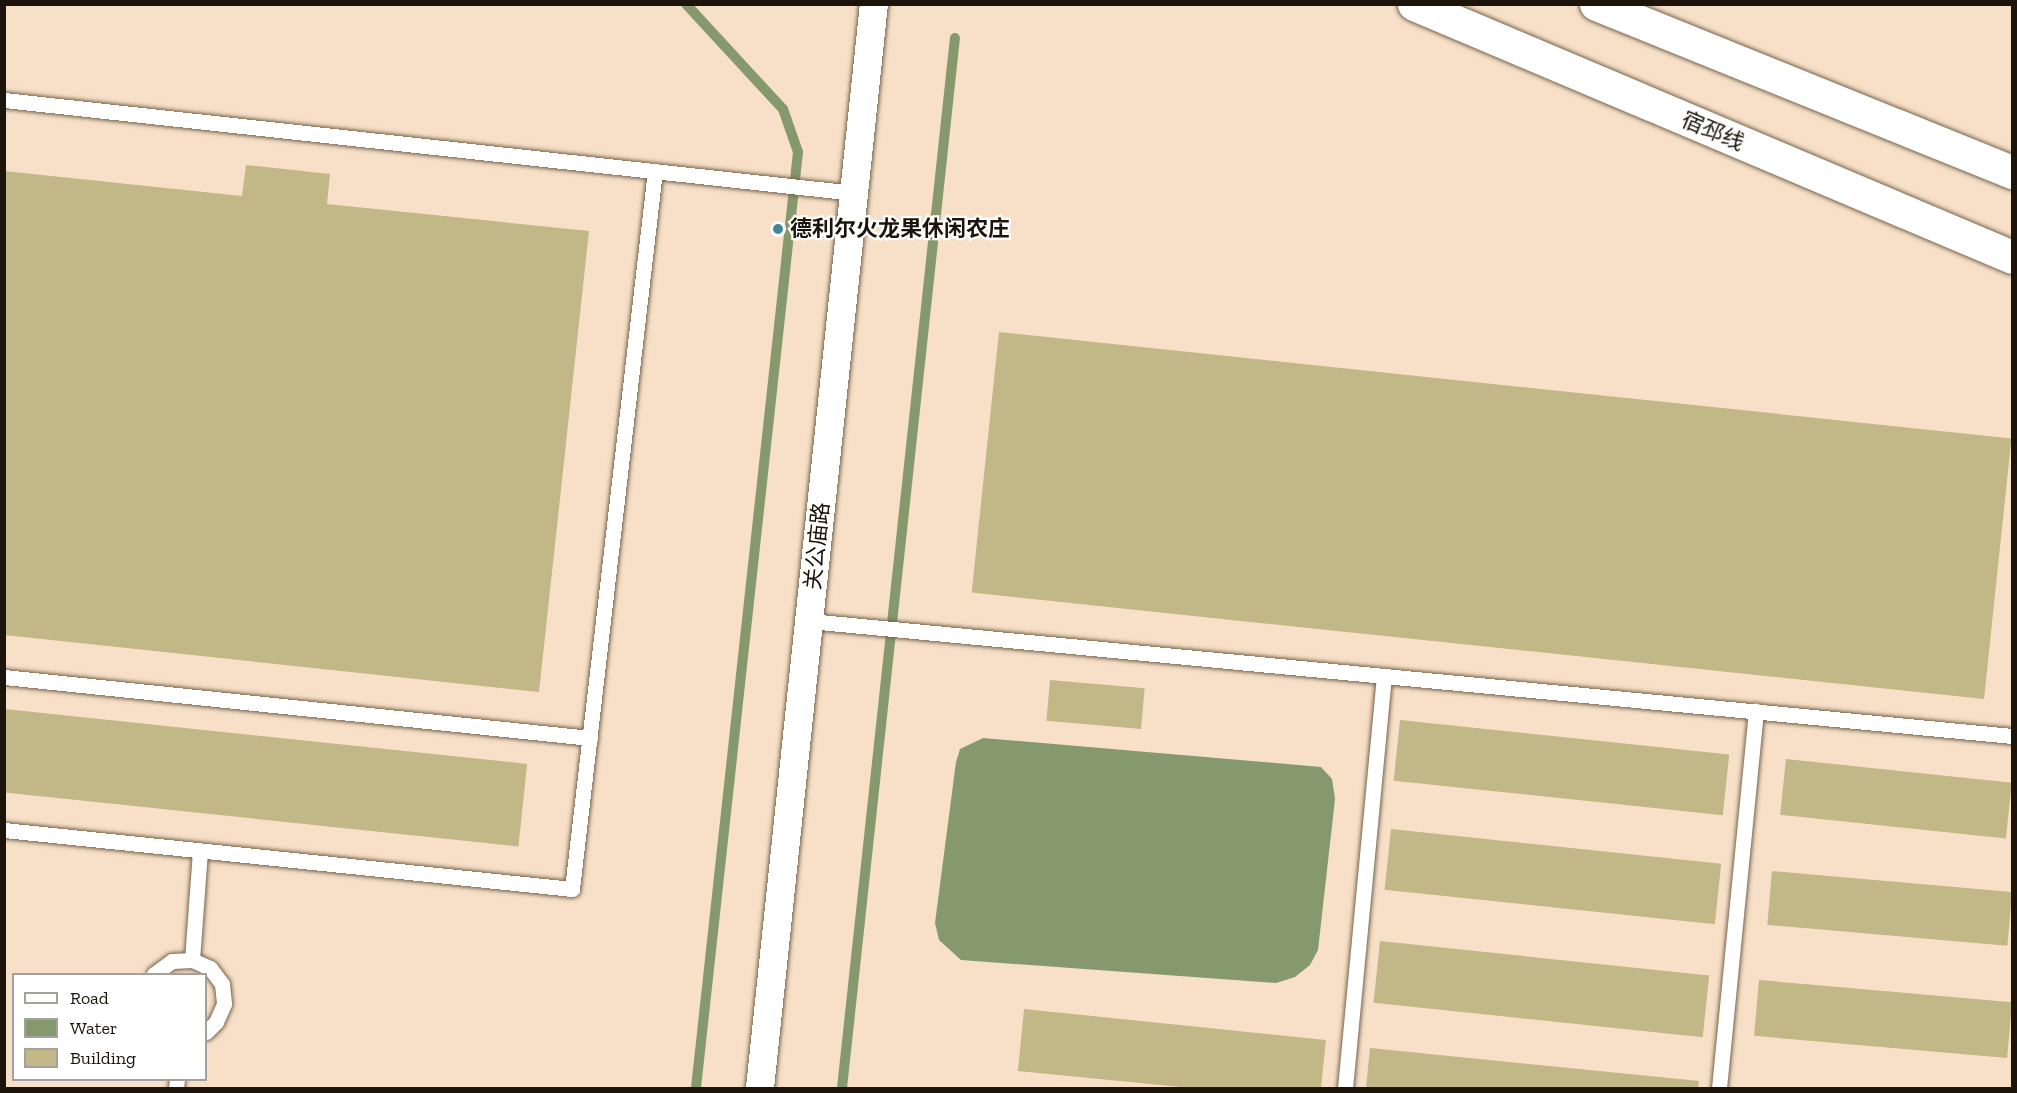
<!DOCTYPE html>
<html>
<head>
<meta charset="utf-8">
<style>
	body { margin:0 }
	#map { position:relative; width:2017px; height:1093px; overflow:hidden; background:#f7e0c7; font-family:"Zilla Slab","Noto Sans SC",serif }
	div>[style] { position:absolute }
	[style*='--x'] { left:calc(var(--x)*1px); top:calc(var(--y)*1px); width:calc(var(--w)*1px); rotate:calc(var(--a)*1deg) }
	.water>* { inset:0; background:#86996c }
	.stream>* { height:10px; margin:-5px; padding:0 5px; transform-origin:5px; border-radius:5px; background:#86996c }
	.building>* { inset:0; background:#c2b786; transform-origin:0 0 }
	.roads { filter:drop-shadow(0 0 2px #77634e) drop-shadow(0 0 2px #77634e) }
	.lane>* { height:15px; margin:-7.5px; padding:0 7.5px; transform-origin:7.5px; border-radius:7.5px; background:#fff }
	.street>* { height:28px; margin:-14px; padding:0 14px; transform-origin:14px; border-radius:14px; background:#fff }
	.primary>* { height:33px; margin:-16.5px; padding:0 16.5px; transform-origin:16.5px; border-radius:16.5px; background:#fff }
	.dots>* { width:16px; height:16px; translate:-50% -50%; box-sizing:border-box; border:3px solid #fff; border-radius:50% }
	span { translate:-50% -50%; white-space:nowrap; text-align:center; line-height:1.15; -webkit-text-stroke:4.5px #fff; paint-order:stroke }
	.street-label { font-size:22px; color:#1c140b }
	.poi-label { font-size:22px; color:#1c140b; font-weight:700 }
	.left { translate:0 -50%; text-align:left }
	.frame { position:absolute; inset:0; border:6px solid #1c140b; pointer-events:none }
	.legend { position:absolute; left:12px; top:973px; width:195px; height:108px; box-sizing:border-box; background:#fff; border:2px solid #a4a19d; margin:0; padding:8px 10px; list-style:none; font-size:18px; color:#1c140b }
	.legend li { display:flex; align-items:center; gap:12px; height:30px }
	.legend b { width:30px; border:2px solid #a4a19d }
</style>
</head>
<body>
<div id="map">
	<div class="water">
		<div style="clip-path:polygon(983px 738px,1321px 767px,1332px 779px,1335px 799px,1318px 950px,1310px 965px,1295px 977px,1276px 983px,961px 960px,939px 940px,935px 923px,956px 762px,960px 749px)"></div>
	</div>
	<div class="stream">
		<div style="--x:686;--y:4;--w:143;--a:47.3"></div>
		<div style="--x:783;--y:109;--w:46;--a:70.8"></div>
		<div style="--x:798;--y:152;--w:942;--a:96.22"></div>
		<div style="--x:842;--y:1088;--w:1056;--a:-83.86"></div>
	</div>
	<div class="building">
		<div style="clip-path:polygon(246px 165px,330px 174px,327px 204px,589px 231px,539px 692px,4px 635px,4px 171px,242px 196px)"></div>
		<div style="left:999px;top:332px;width:1018px;height:262px;rotate:6deg"></div>
		<div style="left:1050px;top:680px;width:95px;height:41px;rotate:5deg"></div>
		<div style="left:5px;top:709px;width:525px;height:83px;rotate:6deg"></div>
		<div style="left:1400px;top:720px;width:331px;height:61px;rotate:6deg"></div>
		<div style="left:1786px;top:759px;width:227px;height:56px;rotate:6deg"></div>
		<div style="left:1391px;top:829px;width:332px;height:61px;rotate:6deg"></div>
		<div style="left:1772px;top:871px;width:241px;height:54px;rotate:5deg"></div>
		<div style="left:1380px;top:941px;width:331px;height:62px;rotate:6deg"></div>
		<div style="left:1759px;top:980px;width:254px;height:56px;rotate:5deg"></div>
		<div style="clip-path:polygon(1024px 1009px,1326px 1040px,1321px 1088px,1191px 1088px,1018px 1071px)"></div>
		<div style="clip-path:polygon(1370px 1048px,1699px 1081px,1698px 1088px,1366px 1088px)"></div>
	</div>
	<div class="roads">
		<div class="lane">
			<div style="--x:4;--y:100;--w:856;--a:6.24"></div>
			<div style="--x:809;--y:621;--w:1208;--a:5.46"></div>
			<div style="--x:4;--y:677;--w:589;--a:5.94"></div>
			<div style="--x:4;--y:830;--w:571;--a:5.93"></div>
			<div style="--x:572;--y:889;--w:723;--a:-83.41"></div>
			<div style="--x:192;--y:960;--w:110;--a:-85.8"></div>
			<div style="--x:154;--y:974;--w:22;--a:-36"></div>
			<div style="--x:172;--y:961;--w:20;--a:-3"></div>
			<div style="--x:192;--y:960;--w:20;--a:24"></div>
			<div style="--x:210;--y:968;--w:20;--a:53"></div>
			<div style="--x:222;--y:984;--w:20;--a:84"></div>
			<div style="--x:224;--y:1004;--w:20;--a:114"></div>
			<div style="--x:216;--y:1022;--w:14;--a:135"></div>
			<div style="--x:176;--y:1088;--w:8;--a:-83"></div>
			<div style="--x:1345;--y:1088;--w:414;--a:-84.6"></div>
			<div style="--x:1719;--y:1088;--w:379;--a:-84.4"></div>
		</div>
		<div class="street">
			<div style="--x:760;--y:1088;--w:1090;--a:-84"></div>
		</div>
		<div class="primary">
			<div style="--x:1414;--y:4;--w:649;--a:22.93"></div>
			<div style="--x:1596;--y:4;--w:449;--a:22"></div>
		</div>
	</div>
	<div class="dots">
		<div style="left:778px;top:229px;background:#428594"></div>
	</div>
	<div class="street-label">
		<span style="left:1713px;top:131px;rotate:23deg">宿邳线</span>
		<span style="left:817px;top:546px;rotate:-84deg">关公庙路</span>
	</div>
	<div class="poi-label">
		<span class="left" style="left:790px;top:229px">德利尔火龙果休闲农庄</span>
	</div>
	<div class="frame"></div>
	<ul class="legend">
	<li><b style="height:8px;background:#fff"></b>Road</li>
	<li><b style="height:16px;background:#86996c"></b>Water</li>
	<li><b style="height:16px;background:#c2b786"></b>Building</li>
	</ul>
</div>
</body>
</html>
